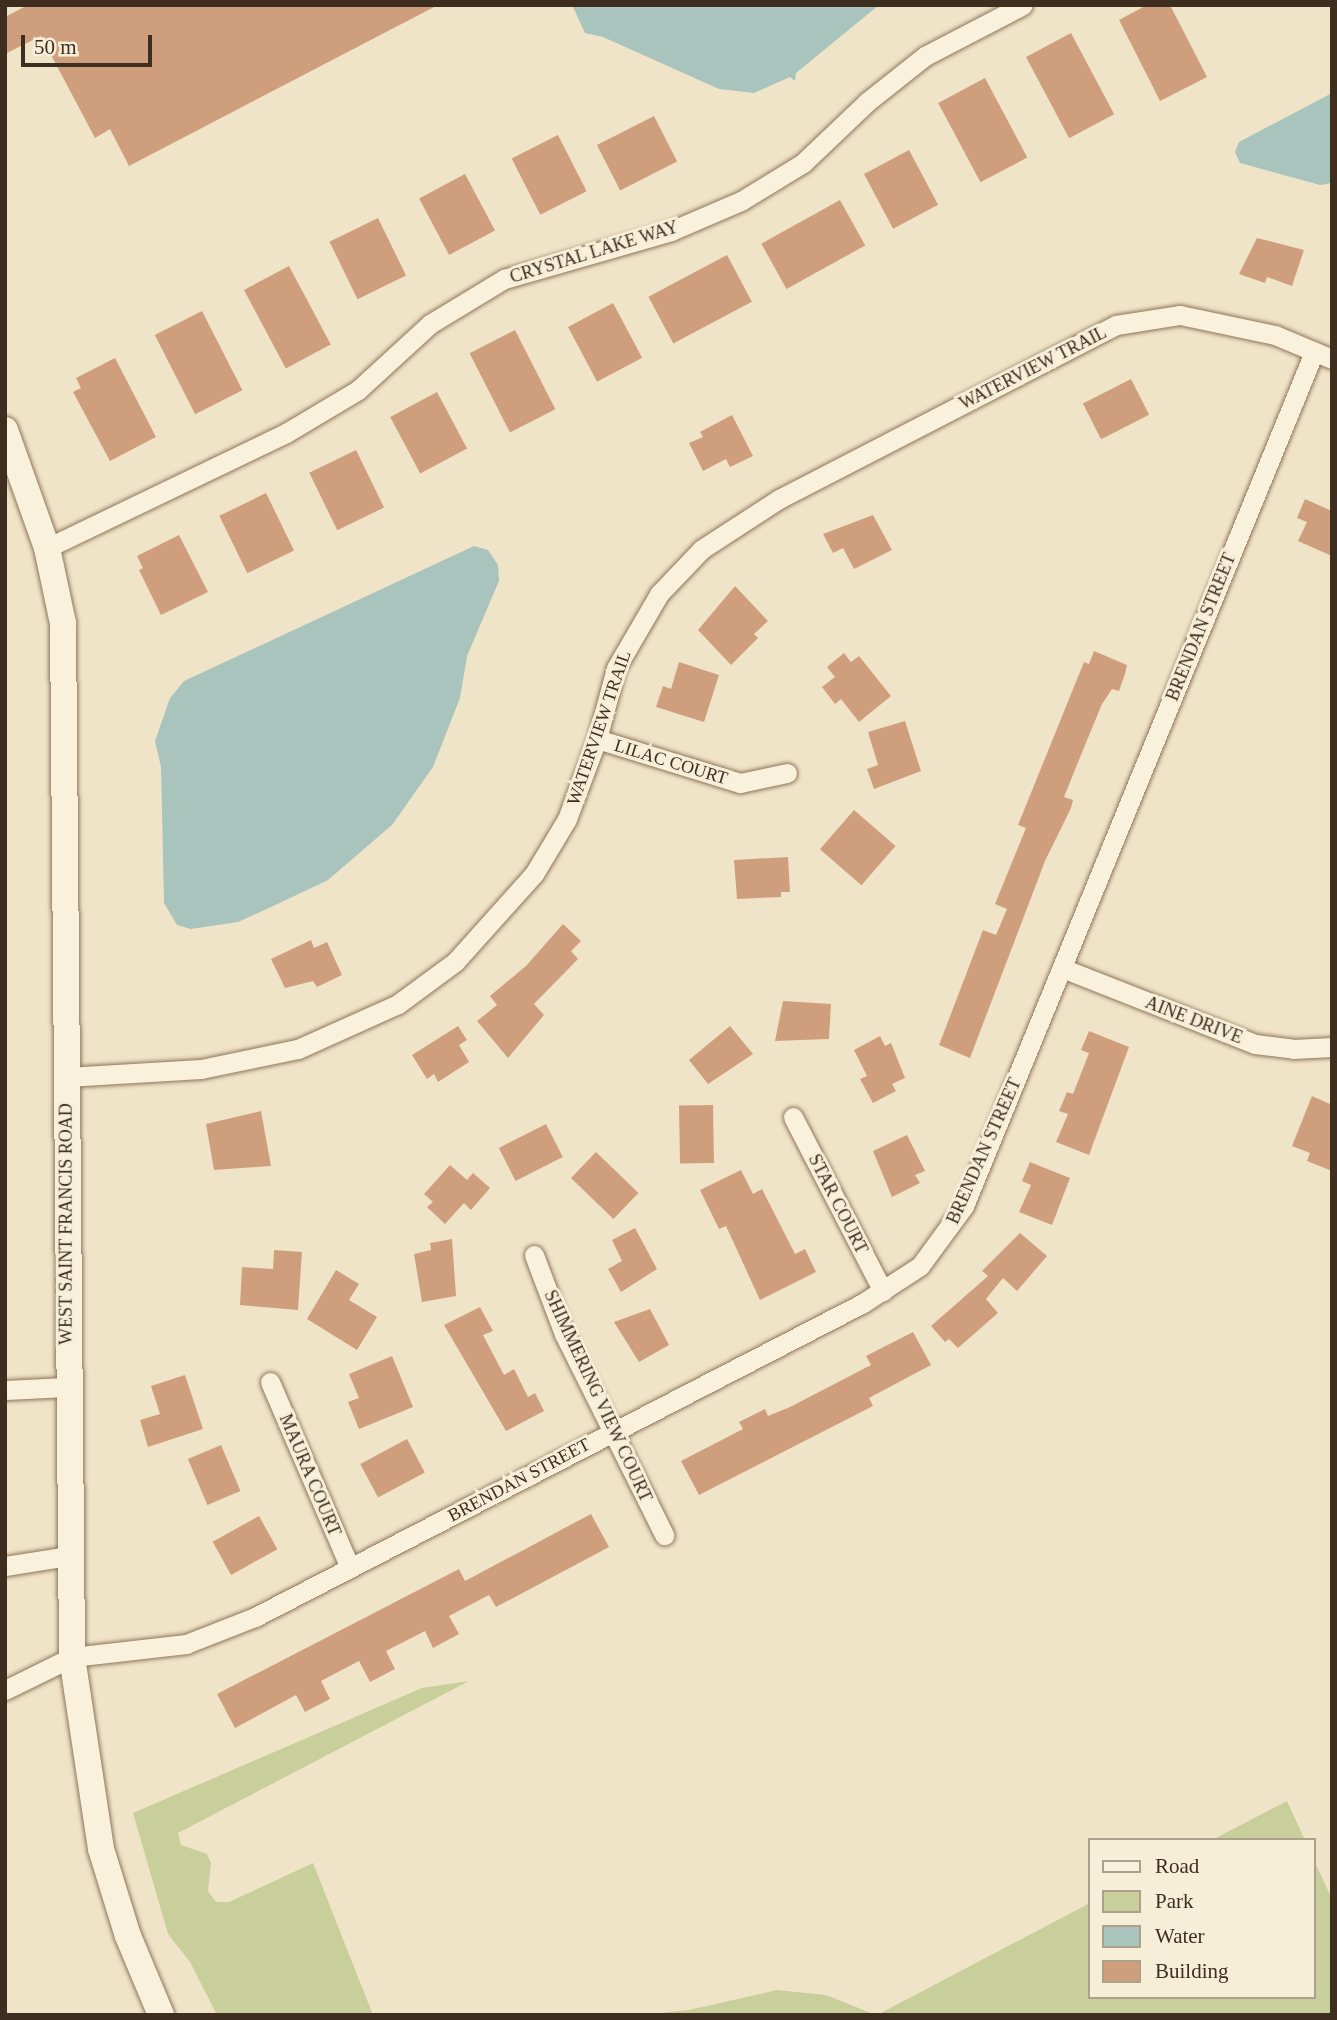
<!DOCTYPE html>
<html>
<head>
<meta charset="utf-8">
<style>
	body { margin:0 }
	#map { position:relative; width:1337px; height:2020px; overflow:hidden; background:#f0e4c8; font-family:"Times New Roman",serif }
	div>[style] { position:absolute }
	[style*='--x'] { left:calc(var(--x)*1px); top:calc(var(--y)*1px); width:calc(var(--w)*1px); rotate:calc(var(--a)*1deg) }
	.green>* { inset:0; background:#c9cf9b }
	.water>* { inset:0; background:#a9c4bc }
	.building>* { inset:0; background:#cf9f7d; transform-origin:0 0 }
	.roads { filter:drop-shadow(0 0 2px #8d765c) drop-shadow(0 0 2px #8d765c) }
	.street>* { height:19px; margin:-9.5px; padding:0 9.5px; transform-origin:9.5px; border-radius:9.5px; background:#faf1dc }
	.secondary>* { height:26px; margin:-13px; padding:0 13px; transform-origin:13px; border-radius:13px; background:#faf1dc }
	span { translate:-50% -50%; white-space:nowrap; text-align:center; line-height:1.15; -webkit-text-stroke:6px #f7eed8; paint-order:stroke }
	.street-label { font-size:18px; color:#3d2e20 }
	.frame { position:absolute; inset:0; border:7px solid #3d2e20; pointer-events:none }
	.legend { position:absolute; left:1088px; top:1838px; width:228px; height:161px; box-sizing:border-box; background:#f7eed8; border:2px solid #ada18e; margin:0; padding:9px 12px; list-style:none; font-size:21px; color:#3d2e20 }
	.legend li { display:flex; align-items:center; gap:14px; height:35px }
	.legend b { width:35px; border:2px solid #ada18e }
	.scale { position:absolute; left:21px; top:35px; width:131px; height:32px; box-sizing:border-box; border:4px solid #3d2e20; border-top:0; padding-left:9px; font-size:21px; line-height:24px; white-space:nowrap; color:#3d2e20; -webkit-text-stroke:5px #f7eed8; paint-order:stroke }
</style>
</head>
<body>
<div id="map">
	<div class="green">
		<div style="clip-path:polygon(469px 1681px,178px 1833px,181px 1845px,207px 1854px,211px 1863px,208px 1891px,216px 1902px,229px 1902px,313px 1863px,373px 2015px,217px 2015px,190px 1962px,168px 1934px,133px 1813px,422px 1688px)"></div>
		<div style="clip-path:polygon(1287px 1801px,1305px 1840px,1212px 1840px)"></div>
		<div style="clip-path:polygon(1314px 1860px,1332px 1899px,1332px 2015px,877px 2015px,1090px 1903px,1090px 1997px,1314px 1997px)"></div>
		<div style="clip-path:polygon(777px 1990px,826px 1995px,876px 2015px,639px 2015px,689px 2010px)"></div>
	</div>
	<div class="water">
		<div style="clip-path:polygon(572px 5px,879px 5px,796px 73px,795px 81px,790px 77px,754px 93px,719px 89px,603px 37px,585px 33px)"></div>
		<div style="clip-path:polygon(1332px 93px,1332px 183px,1320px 185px,1240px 163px,1235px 152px,1239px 142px)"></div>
		<div style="clip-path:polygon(474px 546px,488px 550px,498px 565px,499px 581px,467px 656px,460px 698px,433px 767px,392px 825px,328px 880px,269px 908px,238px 922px,191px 929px,177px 925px,164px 903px,161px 767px,155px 741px,170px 698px,184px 681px)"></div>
	</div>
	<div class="building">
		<div style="clip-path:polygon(28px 5px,438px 5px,129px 166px,110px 129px,95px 138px,41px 36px,5px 54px,5px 17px)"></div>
		<div style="clip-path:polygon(1147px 5px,1170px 5px,1207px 77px,1160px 101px,1119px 20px)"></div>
		<div style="left:1071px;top:33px;width:92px;height:51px;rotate:62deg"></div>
		<div style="left:985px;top:78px;width:90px;height:53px;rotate:62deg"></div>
		<div style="left:654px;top:116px;width:51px;height:64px;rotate:63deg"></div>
		<div style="left:558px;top:135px;width:63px;height:52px;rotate:63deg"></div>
		<div style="left:909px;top:150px;width:62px;height:51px;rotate:62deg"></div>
		<div style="left:465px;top:174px;width:64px;height:52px;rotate:62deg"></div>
		<div style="left:840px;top:200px;width:52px;height:90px;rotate:61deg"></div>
		<div style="left:378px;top:218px;width:64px;height:54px;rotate:64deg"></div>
		<div style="clip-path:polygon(1257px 238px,1304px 250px,1292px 286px,1267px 277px,1265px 283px,1239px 274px)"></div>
		<div style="left:727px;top:255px;width:53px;height:89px;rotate:62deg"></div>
		<div style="left:289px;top:266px;width:89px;height:51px;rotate:62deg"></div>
		<div style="left:613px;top:303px;width:62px;height:51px;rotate:62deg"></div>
		<div style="left:202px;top:311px;width:89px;height:53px;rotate:63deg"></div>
		<div style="left:515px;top:330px;width:89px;height:51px;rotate:63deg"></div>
		<div style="clip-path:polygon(115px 358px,156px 437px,110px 461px,73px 392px,81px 388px,76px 378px)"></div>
		<div style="left:1131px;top:379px;width:40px;height:54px;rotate:63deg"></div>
		<div style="left:437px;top:392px;width:64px;height:53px;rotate:62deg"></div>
		<div style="clip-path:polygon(732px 415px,753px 456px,730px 467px,726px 459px,703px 471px,689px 443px,703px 437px,700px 432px)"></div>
		<div style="left:356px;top:450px;width:64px;height:52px;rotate:64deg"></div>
		<div style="left:266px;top:493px;width:64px;height:52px;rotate:64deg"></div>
		<div style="clip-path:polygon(1305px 499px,1332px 511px,1332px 556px,1298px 541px,1307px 522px,1297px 518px)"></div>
		<div style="clip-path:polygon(873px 515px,892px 550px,854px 569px,843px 548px,833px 553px,823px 534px)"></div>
		<div style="clip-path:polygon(179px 535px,208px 592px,161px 615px,139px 570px,143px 568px,137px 556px)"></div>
		<div style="clip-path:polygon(735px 586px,768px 621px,754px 634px,758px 638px,731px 665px,698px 630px)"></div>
		<div style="clip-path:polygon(1094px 651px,1127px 665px,1125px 674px,1119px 691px,1112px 689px,1102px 704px,1083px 750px,1064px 797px,1073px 800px,1071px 808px,1045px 861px,970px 1058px,939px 1045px,983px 930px,996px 935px,1007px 909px,995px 904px,1026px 828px,1018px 825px,1084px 662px,1089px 664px)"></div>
		<div style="clip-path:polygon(844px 653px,851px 662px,859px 656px,891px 696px,859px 722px,841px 699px,835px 704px,822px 687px,835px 677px,827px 667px)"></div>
		<div style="clip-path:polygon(679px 662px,719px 675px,704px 722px,656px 707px,663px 686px,671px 689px)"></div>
		<div style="clip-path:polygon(905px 721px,921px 771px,874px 789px,867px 769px,878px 765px,868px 732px)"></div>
		<div style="left:854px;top:810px;width:55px;height:52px;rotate:41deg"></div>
		<div style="clip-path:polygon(788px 857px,790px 892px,781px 892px,781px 897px,737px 899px,734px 860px)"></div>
		<div style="clip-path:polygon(563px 924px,581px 941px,571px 951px,578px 959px,534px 1004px,544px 1015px,508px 1058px,477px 1021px,497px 1005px,490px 996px,526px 966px)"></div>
		<div style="clip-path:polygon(311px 940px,314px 948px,327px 942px,342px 975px,317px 987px,313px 981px,285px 988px,271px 959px)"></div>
		<div style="clip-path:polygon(783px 1001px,831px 1004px,829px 1039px,775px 1041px)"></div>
		<div style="clip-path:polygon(458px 1026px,467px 1040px,459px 1045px,469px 1062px,438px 1082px,434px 1074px,427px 1079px,412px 1055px)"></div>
		<div style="clip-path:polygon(730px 1026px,753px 1054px,708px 1084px,689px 1060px)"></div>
		<div style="clip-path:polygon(1089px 1031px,1129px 1047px,1089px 1155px,1056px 1142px,1068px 1114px,1059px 1111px,1067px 1092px,1073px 1094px,1089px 1053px,1081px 1050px)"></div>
		<div style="clip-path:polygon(880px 1036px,885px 1046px,891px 1043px,905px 1078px,892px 1084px,896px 1091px,873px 1103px,860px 1079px,867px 1076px,854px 1050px)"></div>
		<div style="clip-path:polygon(1312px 1096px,1332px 1105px,1332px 1171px,1307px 1161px,1310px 1153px,1292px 1146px)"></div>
		<div style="left:713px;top:1105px;width:58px;height:34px;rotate:89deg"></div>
		<div style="clip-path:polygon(261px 1111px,271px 1166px,214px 1170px,206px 1124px)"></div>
		<div style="left:546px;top:1124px;width:37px;height:53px;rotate:63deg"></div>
		<div style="clip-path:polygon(907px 1135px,925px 1171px,915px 1175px,920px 1183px,892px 1197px,873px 1151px)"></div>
		<div style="left:596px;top:1152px;width:59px;height:36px;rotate:44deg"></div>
		<div style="clip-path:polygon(1030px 1162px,1070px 1178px,1052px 1225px,1019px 1212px,1031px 1185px,1022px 1181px)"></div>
		<div style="clip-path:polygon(450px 1165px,467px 1180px,473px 1173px,490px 1188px,471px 1210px,464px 1203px,445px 1224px,427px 1207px,433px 1202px,424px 1194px)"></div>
		<div style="clip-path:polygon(741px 1170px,753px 1194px,762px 1189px,795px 1254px,805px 1249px,816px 1272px,760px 1300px,726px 1226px,719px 1229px,700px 1190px)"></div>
		<div style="clip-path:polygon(635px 1228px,657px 1269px,621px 1292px,608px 1269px,622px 1261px,612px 1240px)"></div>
		<div style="clip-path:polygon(1020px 1233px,1047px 1256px,1017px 1291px,1003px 1278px,986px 1299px,998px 1313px,958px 1348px,949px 1339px,945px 1342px,931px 1326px,988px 1276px,982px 1271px)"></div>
		<div style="clip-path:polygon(452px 1239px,456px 1296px,422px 1302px,414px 1254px,431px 1250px,430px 1243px)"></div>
		<div style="clip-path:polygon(274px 1250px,302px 1252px,298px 1310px,240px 1305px,242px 1267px,273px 1269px)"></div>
		<div style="clip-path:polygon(336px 1270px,359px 1284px,349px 1300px,377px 1317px,357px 1350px,307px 1319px)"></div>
		<div style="clip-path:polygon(480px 1307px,493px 1331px,483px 1335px,504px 1375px,514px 1369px,528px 1397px,535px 1393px,544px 1411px,506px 1431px,444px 1325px)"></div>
		<div style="clip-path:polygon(650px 1309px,669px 1345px,639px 1362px,614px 1322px)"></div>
		<div style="clip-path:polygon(913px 1332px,931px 1365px,869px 1398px,873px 1406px,699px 1495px,681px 1461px,743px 1429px,739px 1422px,765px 1409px,768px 1416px,790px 1407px,871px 1365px,866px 1356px)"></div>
		<div style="clip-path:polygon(392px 1356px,413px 1407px,359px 1429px,348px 1402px,359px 1398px,349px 1374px)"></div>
		<div style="clip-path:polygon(185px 1375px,203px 1429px,148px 1447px,140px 1420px,160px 1414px,151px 1386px)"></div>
		<div style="left:407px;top:1439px;width:38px;height:53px;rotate:62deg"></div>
		<div style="left:221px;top:1445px;width:50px;height:36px;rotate:67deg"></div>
		<div style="clip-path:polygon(591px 1514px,609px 1547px,496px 1607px,489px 1595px,449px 1616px,459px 1634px,433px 1648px,425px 1631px,386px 1651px,395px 1669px,370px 1682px,359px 1661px,321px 1681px,330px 1699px,305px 1712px,296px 1695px,235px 1728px,217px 1694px,459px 1569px,465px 1581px)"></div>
		<div style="left:259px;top:1516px;width:38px;height:53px;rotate:61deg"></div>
	</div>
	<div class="roads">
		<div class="street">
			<div style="--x:47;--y:548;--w:265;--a:-25.7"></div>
			<div style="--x:286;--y:433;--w:84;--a:-30.8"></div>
			<div style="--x:358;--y:390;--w:98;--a:-42.5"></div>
			<div style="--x:430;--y:324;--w:87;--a:-31.3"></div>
			<div style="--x:504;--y:279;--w:174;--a:-16"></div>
			<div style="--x:671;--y:231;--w:76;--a:-23.2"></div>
			<div style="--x:741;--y:201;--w:73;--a:-31.5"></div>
			<div style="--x:803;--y:163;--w:88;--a:-43.6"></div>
			<div style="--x:867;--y:102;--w:74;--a:-38.4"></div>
			<div style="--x:925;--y:56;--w:110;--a:-27.5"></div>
			<div style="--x:597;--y:739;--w:150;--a:17.1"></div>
			<div style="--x:740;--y:783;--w:48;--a:-12"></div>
			<div style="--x:1062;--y:968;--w:207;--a:21.5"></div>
			<div style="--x:1255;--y:1044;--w:38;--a:7"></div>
			<div style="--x:1293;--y:1049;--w:39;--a:-3"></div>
			<div style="--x:66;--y:1077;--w:135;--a:-3.4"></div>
			<div style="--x:201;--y:1069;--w:99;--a:-11.7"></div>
			<div style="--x:298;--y:1049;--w:110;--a:-24.2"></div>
			<div style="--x:398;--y:1004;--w:71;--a:-36.4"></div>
			<div style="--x:455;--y:962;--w:118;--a:-48.1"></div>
			<div style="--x:534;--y:874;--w:64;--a:-59"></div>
			<div style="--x:567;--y:819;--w:85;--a:-69.4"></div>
			<div style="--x:597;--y:739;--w:73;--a:-75"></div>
			<div style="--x:616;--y:668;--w:86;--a:-59.8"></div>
			<div style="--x:659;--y:594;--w:62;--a:-46.3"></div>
			<div style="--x:702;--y:549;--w:92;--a:-33"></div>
			<div style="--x:779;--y:499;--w:379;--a:-27.3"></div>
			<div style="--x:1116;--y:325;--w:65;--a:-8.9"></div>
			<div style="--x:1180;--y:315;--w:97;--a:11.9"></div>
			<div style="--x:1275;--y:335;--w:62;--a:22.8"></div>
			<div style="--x:793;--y:1117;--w:196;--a:62.7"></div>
			<div style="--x:534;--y:1255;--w:85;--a:69.2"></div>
			<div style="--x:564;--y:1334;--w:225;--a:63.5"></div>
			<div style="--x:270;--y:1382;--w:202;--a:66.7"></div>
			<div style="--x:5;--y:1390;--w:61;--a:-2.8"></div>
			<div style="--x:5;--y:1566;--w:65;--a:-8.9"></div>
			<div style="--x:5;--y:1690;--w:75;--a:-26.2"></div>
			<div style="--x:72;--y:1657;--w:115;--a:-6.5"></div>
			<div style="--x:186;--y:1644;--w:74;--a:-21.4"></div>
			<div style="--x:255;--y:1617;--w:684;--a:-27.31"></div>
			<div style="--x:863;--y:1303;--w:68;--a:-33"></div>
			<div style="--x:920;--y:1266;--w:74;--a:-53.7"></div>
			<div style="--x:964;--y:1206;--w:923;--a:-67.71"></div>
		</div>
		<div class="secondary">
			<div style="--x:5;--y:430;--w:125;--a:70.4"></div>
			<div style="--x:47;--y:548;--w:77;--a:78"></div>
			<div style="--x:63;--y:623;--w:1034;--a:89.5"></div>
			<div style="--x:72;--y:1657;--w:194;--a:81.4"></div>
			<div style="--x:101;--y:1849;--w:91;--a:72.8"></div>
			<div style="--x:128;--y:1936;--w:86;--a:67.3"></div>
		</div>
	</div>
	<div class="street-label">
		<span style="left:594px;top:252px;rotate:-17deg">CRYSTAL LAKE WAY</span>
		<span style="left:1033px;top:368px;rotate:-27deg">WATERVIEW TRAIL</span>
		<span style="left:1201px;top:627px;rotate:-68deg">BRENDAN STREET</span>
		<span style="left:599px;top:728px;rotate:-71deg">WATERVIEW TRAIL</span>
		<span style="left:671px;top:762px;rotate:17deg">LILAC COURT</span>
		<span style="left:1194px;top:1020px;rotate:21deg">AINE DRIVE</span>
		<span style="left:984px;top:1151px;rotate:-66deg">BRENDAN STREET</span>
		<span style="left:838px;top:1204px;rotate:63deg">STAR COURT</span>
		<span style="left:66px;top:1224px;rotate:-90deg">WEST SAINT FRANCIS ROAD</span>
		<span style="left:598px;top:1396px;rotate:65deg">SHIMMERING VIEW COURT</span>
		<span style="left:310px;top:1475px;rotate:67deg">MAURA COURT</span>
		<span style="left:519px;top:1480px;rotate:-28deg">BRENDAN STREET</span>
	</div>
	<div class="frame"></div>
	<ul class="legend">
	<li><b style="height:9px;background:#faf1dc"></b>Road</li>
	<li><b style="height:19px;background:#c9cf9b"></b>Park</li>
	<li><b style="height:19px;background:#a9c4bc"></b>Water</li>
	<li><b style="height:19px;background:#cf9f7d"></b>Building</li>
	</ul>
	<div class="scale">50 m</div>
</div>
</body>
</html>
